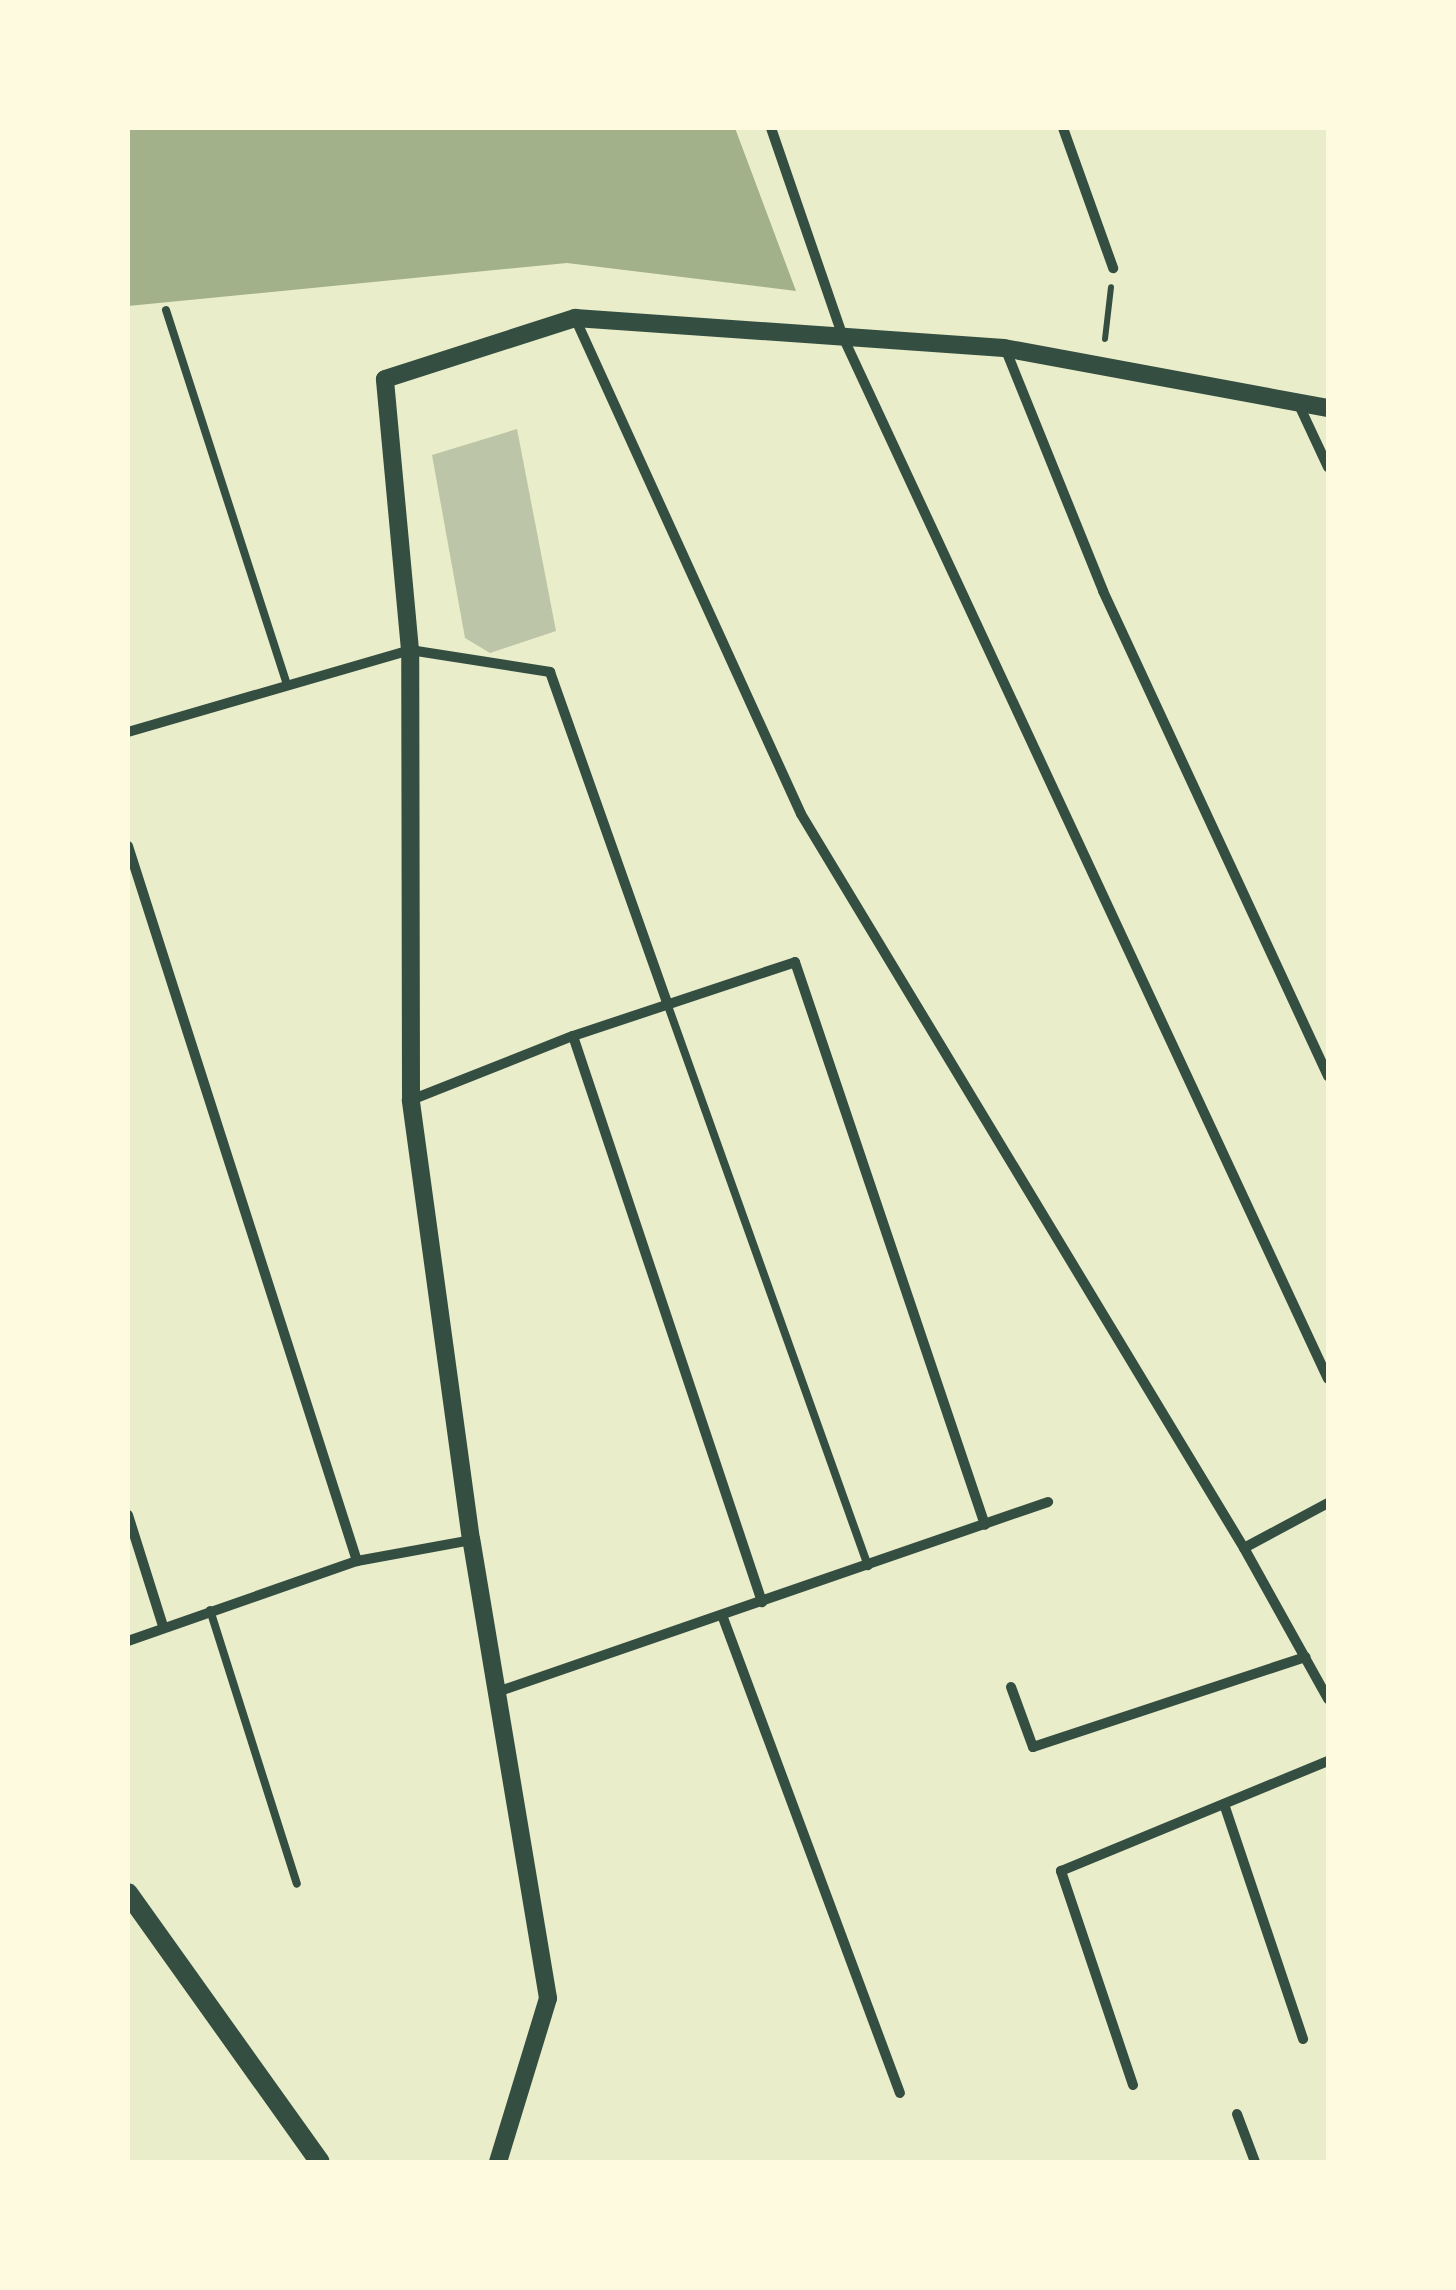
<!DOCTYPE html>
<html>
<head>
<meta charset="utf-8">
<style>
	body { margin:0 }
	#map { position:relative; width:1456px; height:2290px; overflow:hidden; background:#e9edc9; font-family:"Crimson Pro",serif }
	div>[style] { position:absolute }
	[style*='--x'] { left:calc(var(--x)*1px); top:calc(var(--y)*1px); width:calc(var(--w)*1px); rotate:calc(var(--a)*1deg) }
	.water>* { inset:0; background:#a3b18a }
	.building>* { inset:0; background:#bcc5a7 }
	.path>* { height:6px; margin:-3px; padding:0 3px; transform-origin:3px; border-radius:3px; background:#344e41 }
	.service>* { height:8px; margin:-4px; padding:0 4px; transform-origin:4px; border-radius:4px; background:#344e41 }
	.minor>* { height:10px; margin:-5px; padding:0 5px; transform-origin:5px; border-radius:5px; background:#344e41 }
	.tertiary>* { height:18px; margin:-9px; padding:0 9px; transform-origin:9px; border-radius:9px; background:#344e41 }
	.secondary>* { height:20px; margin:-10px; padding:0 10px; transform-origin:10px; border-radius:10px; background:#344e41 }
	span { translate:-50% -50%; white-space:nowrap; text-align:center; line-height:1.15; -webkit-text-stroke:10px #fefae0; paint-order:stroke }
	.frame { position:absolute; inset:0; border:130px solid #fefae0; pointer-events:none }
</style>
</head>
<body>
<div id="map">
	<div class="water">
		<div style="clip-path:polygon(128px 128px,735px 128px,796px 291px,567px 263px,128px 306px)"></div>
	</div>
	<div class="building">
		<div style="clip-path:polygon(517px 429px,556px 631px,490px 653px,465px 638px,432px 455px)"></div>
	</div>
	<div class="path">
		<div style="--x:1105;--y:339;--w:52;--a:-83.4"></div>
	</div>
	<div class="service">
		<div style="--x:166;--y:310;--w:391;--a:72.1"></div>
		<div style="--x:667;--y:1003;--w:598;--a:70.35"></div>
		<div style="--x:210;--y:1610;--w:287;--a:72.4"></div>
	</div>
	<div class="minor">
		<div style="--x:771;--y:128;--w:221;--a:71"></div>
		<div style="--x:843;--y:337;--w:1149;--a:65.04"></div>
		<div style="--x:1063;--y:128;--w:149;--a:70.3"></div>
		<div style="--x:575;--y:318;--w:545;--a:65.5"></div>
		<div style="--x:801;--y:814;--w:857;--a:58.89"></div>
		<div style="--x:1244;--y:1548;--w:173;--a:60.9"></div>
		<div style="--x:1005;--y:348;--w:262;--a:68"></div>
		<div style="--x:1103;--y:591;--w:535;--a:65.11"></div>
		<div style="--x:1298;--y:403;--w:71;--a:64.9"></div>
		<div style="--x:128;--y:732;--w:294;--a:-16.2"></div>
		<div style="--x:410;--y:650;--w:142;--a:8.9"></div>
		<div style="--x:550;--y:672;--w:351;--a:70.5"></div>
		<div style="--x:128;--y:846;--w:751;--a:72.24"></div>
		<div style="--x:573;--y:1036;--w:597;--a:71.53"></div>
		<div style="--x:411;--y:1100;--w:174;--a:-21.6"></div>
		<div style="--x:573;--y:1036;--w:234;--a:-18.4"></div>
		<div style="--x:795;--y:962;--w:594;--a:71.35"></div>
		<div style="--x:128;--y:1515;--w:116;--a:72.5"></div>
		<div style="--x:1244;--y:1548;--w:95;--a:-28.2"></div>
		<div style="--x:722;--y:1615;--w:510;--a:69.58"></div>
		<div style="--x:128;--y:1641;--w:243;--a:-19.3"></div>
		<div style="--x:357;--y:1561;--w:116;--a:-10.4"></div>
		<div style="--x:1011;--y:1687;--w:64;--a:69.9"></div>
		<div style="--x:1033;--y:1747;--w:287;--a:-18.3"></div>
		<div style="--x:497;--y:1692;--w:583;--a:-19.03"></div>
		<div style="--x:1224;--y:1804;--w:248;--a:71.4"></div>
		<div style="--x:1133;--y:2085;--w:226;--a:-108.6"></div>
		<div style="--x:1061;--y:1871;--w:289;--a:-22.4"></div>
		<div style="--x:1237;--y:2114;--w:51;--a:69.4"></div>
	</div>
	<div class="tertiary">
		<div style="--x:498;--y:2162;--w:171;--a:-73"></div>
		<div style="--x:548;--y:1998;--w:464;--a:-99.5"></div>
		<div style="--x:471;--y:1540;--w:444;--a:-97.8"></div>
		<div style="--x:411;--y:1100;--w:450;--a:-90.1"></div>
		<div style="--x:410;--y:650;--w:272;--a:-95.3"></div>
		<div style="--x:385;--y:379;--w:200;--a:-17.8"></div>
		<div style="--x:575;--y:318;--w:430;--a:4"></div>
		<div style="--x:1004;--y:348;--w:330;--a:10.5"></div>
	</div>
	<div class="secondary">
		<div style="--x:128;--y:1893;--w:330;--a:54.5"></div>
	</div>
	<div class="frame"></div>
</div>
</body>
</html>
